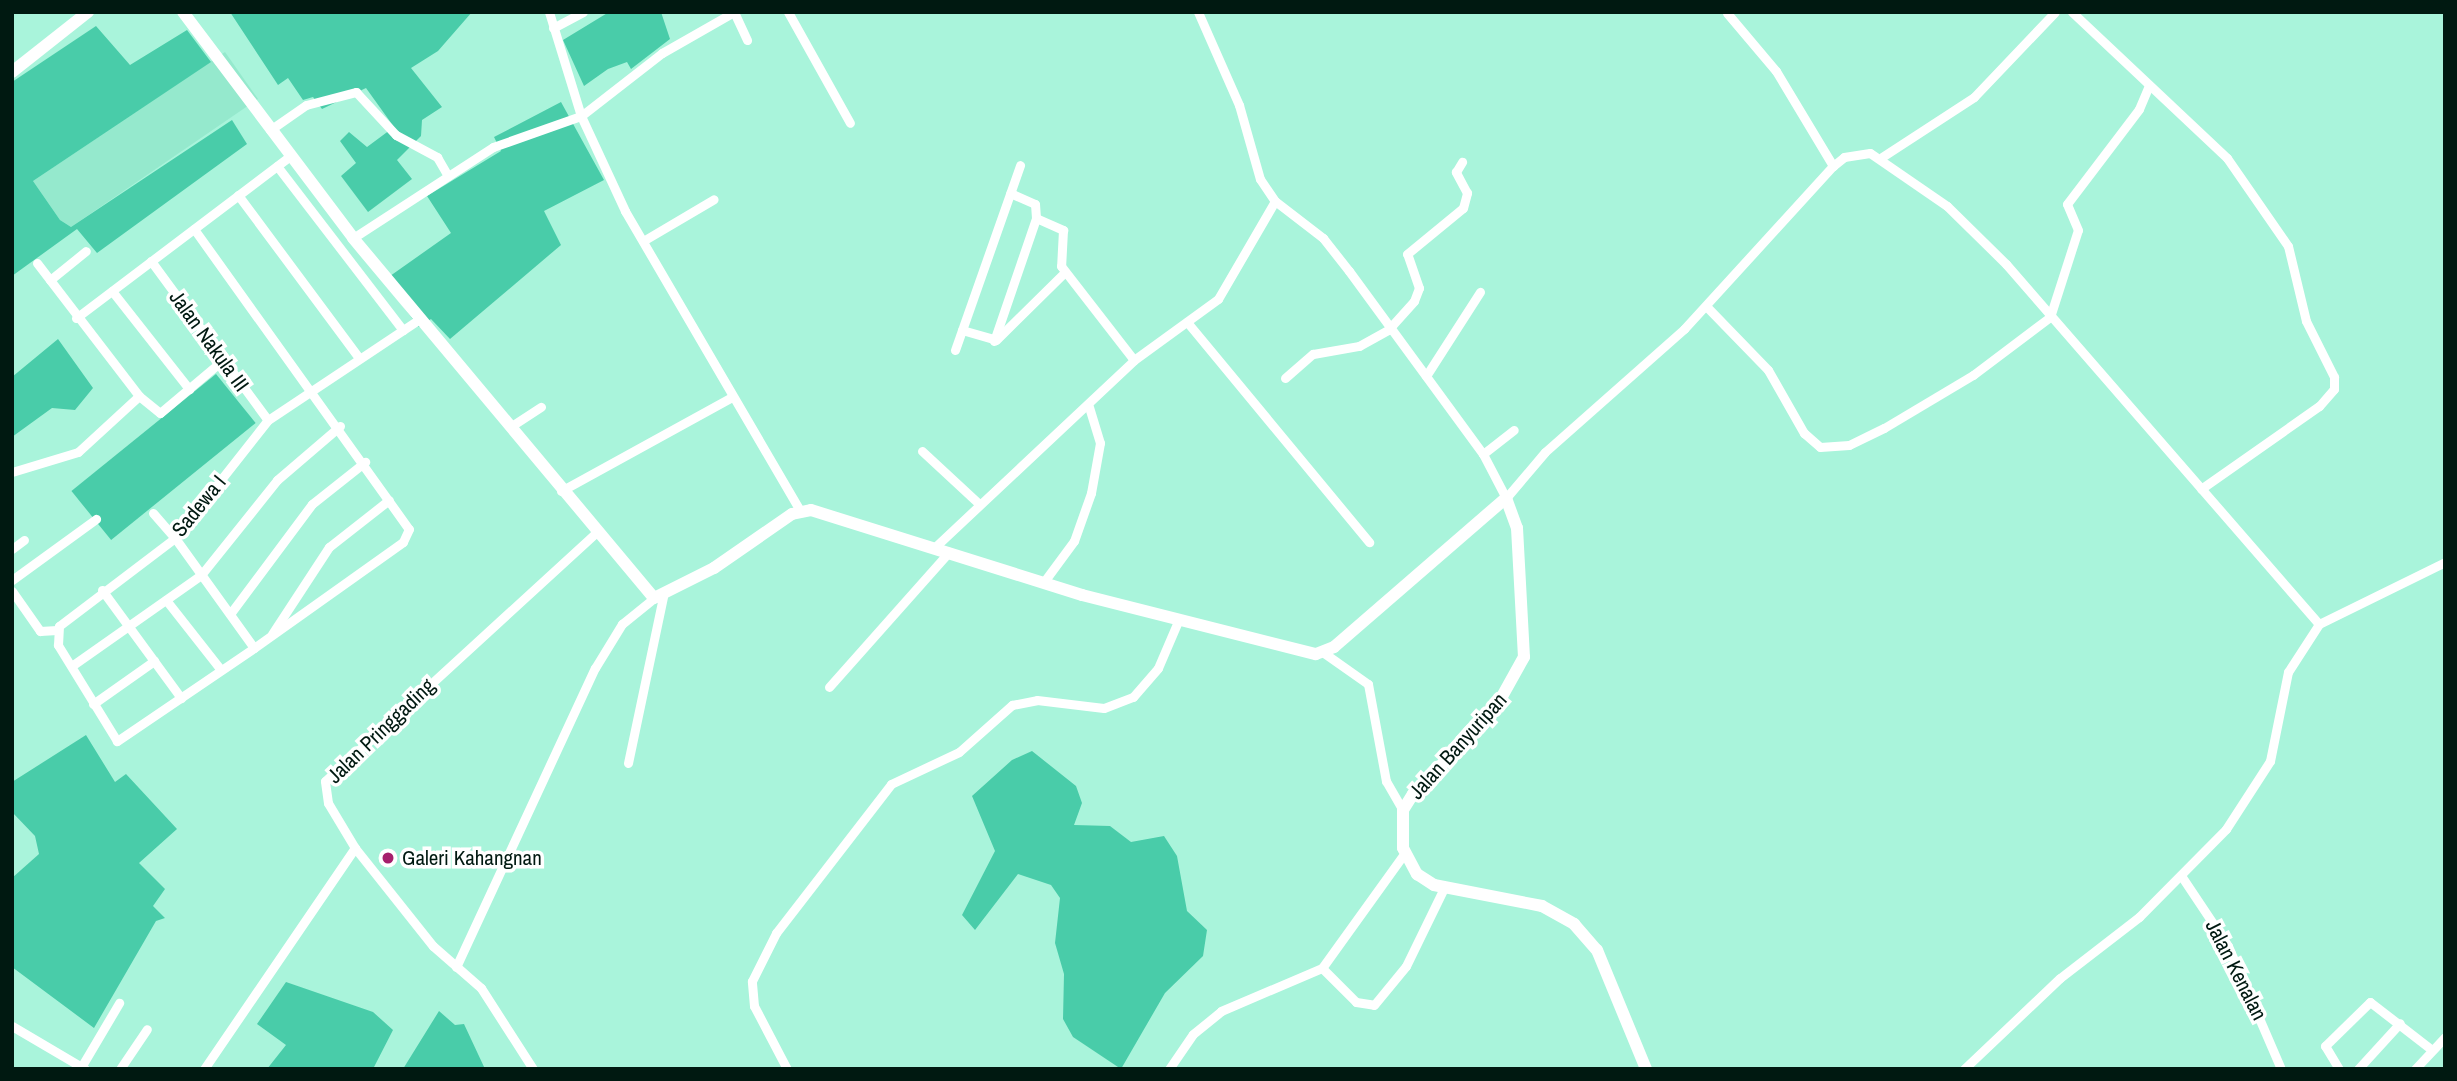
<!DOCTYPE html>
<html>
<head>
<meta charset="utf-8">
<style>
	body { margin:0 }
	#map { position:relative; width:2457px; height:1081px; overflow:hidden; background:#a9f4db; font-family:"Archivo Narrow",sans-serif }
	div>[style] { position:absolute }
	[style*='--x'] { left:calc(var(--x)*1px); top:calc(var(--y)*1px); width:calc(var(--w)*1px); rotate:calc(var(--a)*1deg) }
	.built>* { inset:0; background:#95e9cd }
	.green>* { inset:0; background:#49cca9; transform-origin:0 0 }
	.street>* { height:9px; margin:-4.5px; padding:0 4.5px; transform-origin:4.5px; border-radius:4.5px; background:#fff }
	.secondary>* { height:12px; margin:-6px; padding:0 6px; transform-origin:6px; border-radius:6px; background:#fff }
	.dots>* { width:19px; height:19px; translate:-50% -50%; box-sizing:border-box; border:4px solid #fff; border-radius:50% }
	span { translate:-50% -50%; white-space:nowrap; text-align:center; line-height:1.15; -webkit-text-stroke:7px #fff; paint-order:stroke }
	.street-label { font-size:21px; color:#001911 }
	.poi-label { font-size:21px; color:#001911 }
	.left { translate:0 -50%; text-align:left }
	.frame { position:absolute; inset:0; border:14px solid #001911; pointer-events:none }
</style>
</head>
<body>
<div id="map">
	<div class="built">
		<div style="clip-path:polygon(225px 52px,258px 99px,71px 227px,60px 220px,33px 181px)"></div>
	</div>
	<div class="green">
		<div style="clip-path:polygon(230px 12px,472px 12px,438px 51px,411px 68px,442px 107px,422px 120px,421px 136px,397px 160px,412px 179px,368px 212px,341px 176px,356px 163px,340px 141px,349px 132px,367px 147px,394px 127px,366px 88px,322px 109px,313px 97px,303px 100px,288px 78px,278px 85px)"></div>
		<div style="clip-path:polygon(609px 12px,661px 12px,670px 39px,631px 69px,627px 62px,608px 69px,584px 86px,563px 40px)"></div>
		<div style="clip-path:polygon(96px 26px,130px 65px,187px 30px,211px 62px,33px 181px,60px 220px,71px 227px,232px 120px,247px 144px,97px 253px,77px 229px,12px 276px,12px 82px)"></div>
		<div style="clip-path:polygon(561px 102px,604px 180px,544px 211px,561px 245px,450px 339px,431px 319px,419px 327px,383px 281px,451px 233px,427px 196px,501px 151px,494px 137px)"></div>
		<div style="clip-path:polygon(58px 339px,93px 388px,75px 410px,52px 408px,12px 437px,12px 377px)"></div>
		<div style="left:216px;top:374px;width:63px;height:186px;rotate:51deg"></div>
		<div style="clip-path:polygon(86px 735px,115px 782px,126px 774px,177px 829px,139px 863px,165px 889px,153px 906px,165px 918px,156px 921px,94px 1028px,12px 967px,12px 878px,39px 854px,35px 836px,12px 812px,12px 782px)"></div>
		<div style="clip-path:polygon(1032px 751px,1076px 786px,1082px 803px,1074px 825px,1110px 826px,1131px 842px,1164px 836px,1177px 856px,1187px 911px,1207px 930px,1203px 956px,1165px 993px,1121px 1069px,1073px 1037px,1063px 1019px,1064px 974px,1055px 943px,1060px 898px,1051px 885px,1018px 874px,975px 930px,962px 915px,995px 851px,972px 796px,1012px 760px)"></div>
		<div style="clip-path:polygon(286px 982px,373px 1012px,393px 1030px,373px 1069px,267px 1069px,286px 1045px,257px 1024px)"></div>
		<div style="clip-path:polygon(439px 1011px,455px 1025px,464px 1024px,485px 1069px,403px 1069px)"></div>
	</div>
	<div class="street">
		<div style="--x:549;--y:12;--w:109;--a:72.9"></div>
		<div style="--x:581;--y:116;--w:105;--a:65.1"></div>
		<div style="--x:625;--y:211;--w:346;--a:59.7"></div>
		<div style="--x:734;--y:12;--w:31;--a:65"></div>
		<div style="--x:788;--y:12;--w:127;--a:60.8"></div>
		<div style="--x:1198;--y:12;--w:102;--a:66.2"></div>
		<div style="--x:1239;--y:105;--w:77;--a:74.2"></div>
		<div style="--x:1260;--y:179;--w:27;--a:56"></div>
		<div style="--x:1275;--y:201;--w:61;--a:37.6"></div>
		<div style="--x:1323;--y:238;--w:42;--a:51.8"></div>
		<div style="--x:1349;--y:271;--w:227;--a:53.8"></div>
		<div style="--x:1483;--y:454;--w:50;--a:62.4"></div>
		<div style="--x:1506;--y:498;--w:60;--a:-49.7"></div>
		<div style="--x:1545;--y:452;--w:186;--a:-41.5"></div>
		<div style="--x:1684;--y:329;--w:221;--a:-47.6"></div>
		<div style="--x:1833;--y:166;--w:14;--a:-39"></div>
		<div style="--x:1844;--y:157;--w:26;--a:-9"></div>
		<div style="--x:1870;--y:153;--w:93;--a:34.5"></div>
		<div style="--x:1947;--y:206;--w:83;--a:44.5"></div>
		<div style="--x:2006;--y:264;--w:477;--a:49"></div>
		<div style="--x:2319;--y:624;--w:140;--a:-26.2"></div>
		<div style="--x:2072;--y:12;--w:213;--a:43.3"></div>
		<div style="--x:2227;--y:158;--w:107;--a:55.3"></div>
		<div style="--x:2288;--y:246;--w:77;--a:76.5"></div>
		<div style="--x:2306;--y:321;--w:63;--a:63.4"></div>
		<div style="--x:2334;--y:377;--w:12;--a:90"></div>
		<div style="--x:2334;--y:389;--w:23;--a:131"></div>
		<div style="--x:2319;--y:406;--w:144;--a:144.9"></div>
		<div style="--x:1727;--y:13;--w:76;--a:49.8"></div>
		<div style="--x:1776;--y:71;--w:111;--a:59"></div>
		<div style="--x:553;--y:28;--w:34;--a:-28"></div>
		<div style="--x:270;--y:130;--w:44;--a:-34.8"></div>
		<div style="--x:306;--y:105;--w:52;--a:-14.6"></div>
		<div style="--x:356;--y:92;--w:59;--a:47.1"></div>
		<div style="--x:396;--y:135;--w:47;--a:28.2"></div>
		<div style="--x:437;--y:157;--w:22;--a:60"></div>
		<div style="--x:1882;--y:157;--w:110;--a:-33.1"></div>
		<div style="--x:1974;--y:97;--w:117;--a:-46.4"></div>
		<div style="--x:277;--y:166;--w:207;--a:52.5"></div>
		<div style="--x:238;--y:195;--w:203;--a:53.4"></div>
		<div style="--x:1036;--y:218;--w:30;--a:24"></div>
		<div style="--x:1063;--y:230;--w:36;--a:93"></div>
		<div style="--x:1061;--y:266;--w:119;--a:52.2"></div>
		<div style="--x:1134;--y:360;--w:104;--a:-36"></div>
		<div style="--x:1218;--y:299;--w:113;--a:-59.8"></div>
		<div style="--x:194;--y:229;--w:369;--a:54.4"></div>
		<div style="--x:409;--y:529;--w:14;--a:115"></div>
		<div style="--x:403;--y:542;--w:183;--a:144.6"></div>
		<div style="--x:353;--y:238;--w:167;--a:-33"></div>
		<div style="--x:493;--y:147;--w:93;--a:-19.4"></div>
		<div style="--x:581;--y:116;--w:103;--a:-37.9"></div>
		<div style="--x:662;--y:53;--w:83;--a:-29.7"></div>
		<div style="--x:643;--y:241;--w:82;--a:-30.6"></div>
		<div style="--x:151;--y:261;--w:197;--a:53.7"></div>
		<div style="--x:37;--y:263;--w:168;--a:52.5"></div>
		<div style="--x:50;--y:280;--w:46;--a:-38.9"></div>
		<div style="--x:112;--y:291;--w:125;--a:51.8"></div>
		<div style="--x:1706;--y:306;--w:89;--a:45.9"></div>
		<div style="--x:1768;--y:370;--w:73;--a:60.3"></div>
		<div style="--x:1804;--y:433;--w:21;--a:41"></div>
		<div style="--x:1820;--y:447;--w:29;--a:-4"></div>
		<div style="--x:1849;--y:445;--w:39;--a:-26"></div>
		<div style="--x:1884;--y:428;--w:104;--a:-30.8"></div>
		<div style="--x:1973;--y:375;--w:96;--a:-37"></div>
		<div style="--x:2050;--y:317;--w:91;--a:-72.2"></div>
		<div style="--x:2078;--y:230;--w:28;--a:-113"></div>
		<div style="--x:2067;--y:204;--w:119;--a:-52.8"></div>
		<div style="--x:2139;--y:109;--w:26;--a:-67"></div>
		<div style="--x:76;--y:318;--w:267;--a:-37.1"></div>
		<div style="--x:1187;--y:322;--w:286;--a:50.4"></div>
		<div style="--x:962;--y:330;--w:35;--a:16"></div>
		<div style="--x:996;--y:340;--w:97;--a:-44.6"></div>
		<div style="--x:994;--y:341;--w:130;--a:-71.1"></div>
		<div style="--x:1036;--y:218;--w:14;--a:-94"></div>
		<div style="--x:1035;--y:204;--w:27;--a:-156"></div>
		<div style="--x:955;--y:350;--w:196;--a:-70.6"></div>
		<div style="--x:1426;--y:376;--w:100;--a:-57.3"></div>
		<div style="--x:1285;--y:378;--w:37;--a:-41"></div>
		<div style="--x:1313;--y:354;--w:47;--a:-9.9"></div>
		<div style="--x:1359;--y:346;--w:33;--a:-29"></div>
		<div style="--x:1388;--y:330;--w:39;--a:-48"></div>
		<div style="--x:1414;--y:301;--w:14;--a:-69"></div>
		<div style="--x:1419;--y:288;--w:36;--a:-109"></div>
		<div style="--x:1407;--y:254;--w:72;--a:-39.4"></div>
		<div style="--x:1463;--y:208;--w:16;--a:-75"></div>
		<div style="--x:1467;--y:193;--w:24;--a:-118"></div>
		<div style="--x:1456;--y:172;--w:12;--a:-59"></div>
		<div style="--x:510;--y:427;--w:37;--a:-33"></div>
		<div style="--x:922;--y:451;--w:75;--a:42.8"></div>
		<div style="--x:1483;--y:454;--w:39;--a:-38"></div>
		<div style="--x:12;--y:472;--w:69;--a:-16.9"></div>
		<div style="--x:78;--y:452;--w:83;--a:-42.6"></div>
		<div style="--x:139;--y:396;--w:27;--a:39"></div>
		<div style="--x:160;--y:413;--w:82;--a:-40.1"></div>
		<div style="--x:561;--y:491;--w:193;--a:-28.8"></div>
		<div style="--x:153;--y:513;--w:33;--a:49"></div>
		<div style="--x:175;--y:538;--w:135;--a:54.3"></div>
		<div style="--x:254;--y:648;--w:166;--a:145.8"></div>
		<div style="--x:117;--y:741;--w:113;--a:-121.6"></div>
		<div style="--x:58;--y:645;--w:19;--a:-87"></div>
		<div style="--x:59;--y:626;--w:146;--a:-37.2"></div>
		<div style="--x:175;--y:538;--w:150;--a:-51.8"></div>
		<div style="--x:268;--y:420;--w:184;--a:-33.7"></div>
		<div style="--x:934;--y:548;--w:274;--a:-43.2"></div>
		<div style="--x:12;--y:549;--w:15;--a:-37"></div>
		<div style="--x:12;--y:580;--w:104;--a:-36"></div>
		<div style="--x:1043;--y:583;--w:52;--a:-53.6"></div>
		<div style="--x:1074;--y:541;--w:51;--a:-70.5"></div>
		<div style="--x:1091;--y:493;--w:51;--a:-79.8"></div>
		<div style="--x:1100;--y:443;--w:38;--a:-107"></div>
		<div style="--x:102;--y:590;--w:134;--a:53.8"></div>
		<div style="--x:12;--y:591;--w:49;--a:55"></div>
		<div style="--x:40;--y:631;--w:17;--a:-3"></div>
		<div style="--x:166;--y:600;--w:89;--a:51.8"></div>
		<div style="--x:230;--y:614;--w:137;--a:-53.3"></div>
		<div style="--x:312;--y:504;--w:68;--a:-38.4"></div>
		<div style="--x:272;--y:634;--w:104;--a:-56.8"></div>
		<div style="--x:329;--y:547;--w:76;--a:-38.1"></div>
		<div style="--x:1324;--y:653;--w:54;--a:35.2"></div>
		<div style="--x:1368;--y:684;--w:99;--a:79.5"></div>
		<div style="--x:1386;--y:781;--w:34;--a:60"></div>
		<div style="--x:73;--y:665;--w:156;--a:-35.1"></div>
		<div style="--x:201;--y:575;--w:122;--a:-51.3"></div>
		<div style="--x:277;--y:480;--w:83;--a:-40.6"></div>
		<div style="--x:829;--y:687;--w:181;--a:-48.4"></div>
		<div style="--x:93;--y:704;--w:75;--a:-35.2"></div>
		<div style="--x:628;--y:763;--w:170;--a:-78.1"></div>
		<div style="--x:355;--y:848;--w:125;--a:51.5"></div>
		<div style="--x:433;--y:946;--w:64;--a:41.2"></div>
		<div style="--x:481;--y:988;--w:96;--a:57.3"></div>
		<div style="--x:2182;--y:877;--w:83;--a:56.3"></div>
		<div style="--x:2228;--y:946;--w:134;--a:66.7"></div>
		<div style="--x:456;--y:967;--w:330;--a:-65.1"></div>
		<div style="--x:595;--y:668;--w:52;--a:-58.5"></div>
		<div style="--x:622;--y:624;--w:41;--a:-39.1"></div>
		<div style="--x:1322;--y:968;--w:48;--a:45"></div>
		<div style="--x:1356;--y:1002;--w:18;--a:9"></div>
		<div style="--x:1374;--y:1005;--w:50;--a:-50.6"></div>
		<div style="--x:1406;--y:966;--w:87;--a:-64"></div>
		<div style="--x:12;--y:1026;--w:85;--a:30.5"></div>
		<div style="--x:80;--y:1069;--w:77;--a:-59.4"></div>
		<div style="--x:120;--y:1069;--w:48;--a:-56"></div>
		<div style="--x:204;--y:1069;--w:268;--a:-55.7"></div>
		<div style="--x:355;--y:848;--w:52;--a:-121"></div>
		<div style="--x:328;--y:803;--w:22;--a:-98"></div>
		<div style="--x:325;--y:781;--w:366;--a:-42.5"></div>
		<div style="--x:787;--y:1069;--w:71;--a:-117.6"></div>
		<div style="--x:754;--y:1006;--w:25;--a:-95"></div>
		<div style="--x:752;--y:981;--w:54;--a:-63.4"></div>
		<div style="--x:776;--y:933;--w:188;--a:-52.3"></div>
		<div style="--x:891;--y:784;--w:75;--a:-25.2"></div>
		<div style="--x:959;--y:752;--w:71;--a:-41.6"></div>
		<div style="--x:1012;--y:705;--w:25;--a:-11"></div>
		<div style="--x:1037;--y:700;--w:67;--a:6.8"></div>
		<div style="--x:1104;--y:708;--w:31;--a:-21"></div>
		<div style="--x:1133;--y:697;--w:38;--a:-49"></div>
		<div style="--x:1158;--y:668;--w:53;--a:-66.8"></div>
		<div style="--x:1169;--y:1069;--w:42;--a:-55.6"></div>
		<div style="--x:1193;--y:1034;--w:36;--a:-39"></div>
		<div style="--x:1221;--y:1011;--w:110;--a:-23.1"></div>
		<div style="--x:1322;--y:968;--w:140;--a:-54.3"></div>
		<div style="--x:1964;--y:1069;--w:132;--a:-43.5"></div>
		<div style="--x:2060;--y:978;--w:100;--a:-37.7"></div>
		<div style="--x:2139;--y:917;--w:124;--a:-45.3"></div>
		<div style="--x:2226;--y:829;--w:81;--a:-57.1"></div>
		<div style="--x:2270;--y:761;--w:91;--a:-78.6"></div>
		<div style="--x:2288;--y:672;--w:57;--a:-57.1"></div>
		<div style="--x:2339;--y:1069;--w:27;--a:-121"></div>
		<div style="--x:2325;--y:1046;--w:63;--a:-44.4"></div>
		<div style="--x:2370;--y:1002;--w:78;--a:37.7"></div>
		<div style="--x:2358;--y:1069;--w:62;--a:-47.6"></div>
		<div style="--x:2415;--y:1069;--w:44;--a:-46.8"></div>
	</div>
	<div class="secondary">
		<div style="--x:183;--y:12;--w:283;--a:53"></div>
		<div style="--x:353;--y:238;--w:469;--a:50.1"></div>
		<div style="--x:654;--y:598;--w:67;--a:-26.6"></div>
		<div style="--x:714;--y:568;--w:95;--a:-34.7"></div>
		<div style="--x:792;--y:514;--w:19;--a:-12"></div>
		<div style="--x:811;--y:510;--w:284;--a:17.4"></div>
		<div style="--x:1082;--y:595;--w:241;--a:14.2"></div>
		<div style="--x:1316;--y:654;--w:19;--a:-21"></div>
		<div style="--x:1334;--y:647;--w:228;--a:-40.9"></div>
		<div style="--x:1506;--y:498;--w:32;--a:70"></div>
		<div style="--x:1517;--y:528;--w:129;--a:86.9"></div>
		<div style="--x:1524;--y:657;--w:62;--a:119.1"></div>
		<div style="--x:1494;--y:711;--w:116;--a:134.3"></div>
		<div style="--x:1413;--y:794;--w:19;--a:122"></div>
		<div style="--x:1403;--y:810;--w:38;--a:90"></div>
		<div style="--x:1403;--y:848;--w:30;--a:62"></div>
		<div style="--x:1417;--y:874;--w:20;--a:33"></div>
		<div style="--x:1434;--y:885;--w:110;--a:11"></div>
		<div style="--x:1542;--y:906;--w:37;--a:29"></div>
		<div style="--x:1574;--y:924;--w:35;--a:49"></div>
		<div style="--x:1597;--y:950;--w:129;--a:67.6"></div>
		<div style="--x:12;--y:72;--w:97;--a:-38.3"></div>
	</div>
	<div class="dots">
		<div style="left:388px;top:858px;background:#a5206c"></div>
	</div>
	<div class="street-label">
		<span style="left:209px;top:341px;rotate:54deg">Jalan Nakula III</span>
		<span style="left:199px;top:506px;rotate:-51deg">Sadewa I</span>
		<span style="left:381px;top:731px;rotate:-44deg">Jalan Pringgading</span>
		<span style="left:1458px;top:746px;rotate:-48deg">Jalan Banyuripan</span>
		<span style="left:2236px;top:970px;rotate:63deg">Jalan Kenalan</span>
	</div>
	<div class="poi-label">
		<span class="left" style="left:402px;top:858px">Galeri Kahangnan</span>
	</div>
	<div class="frame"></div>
</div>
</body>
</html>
